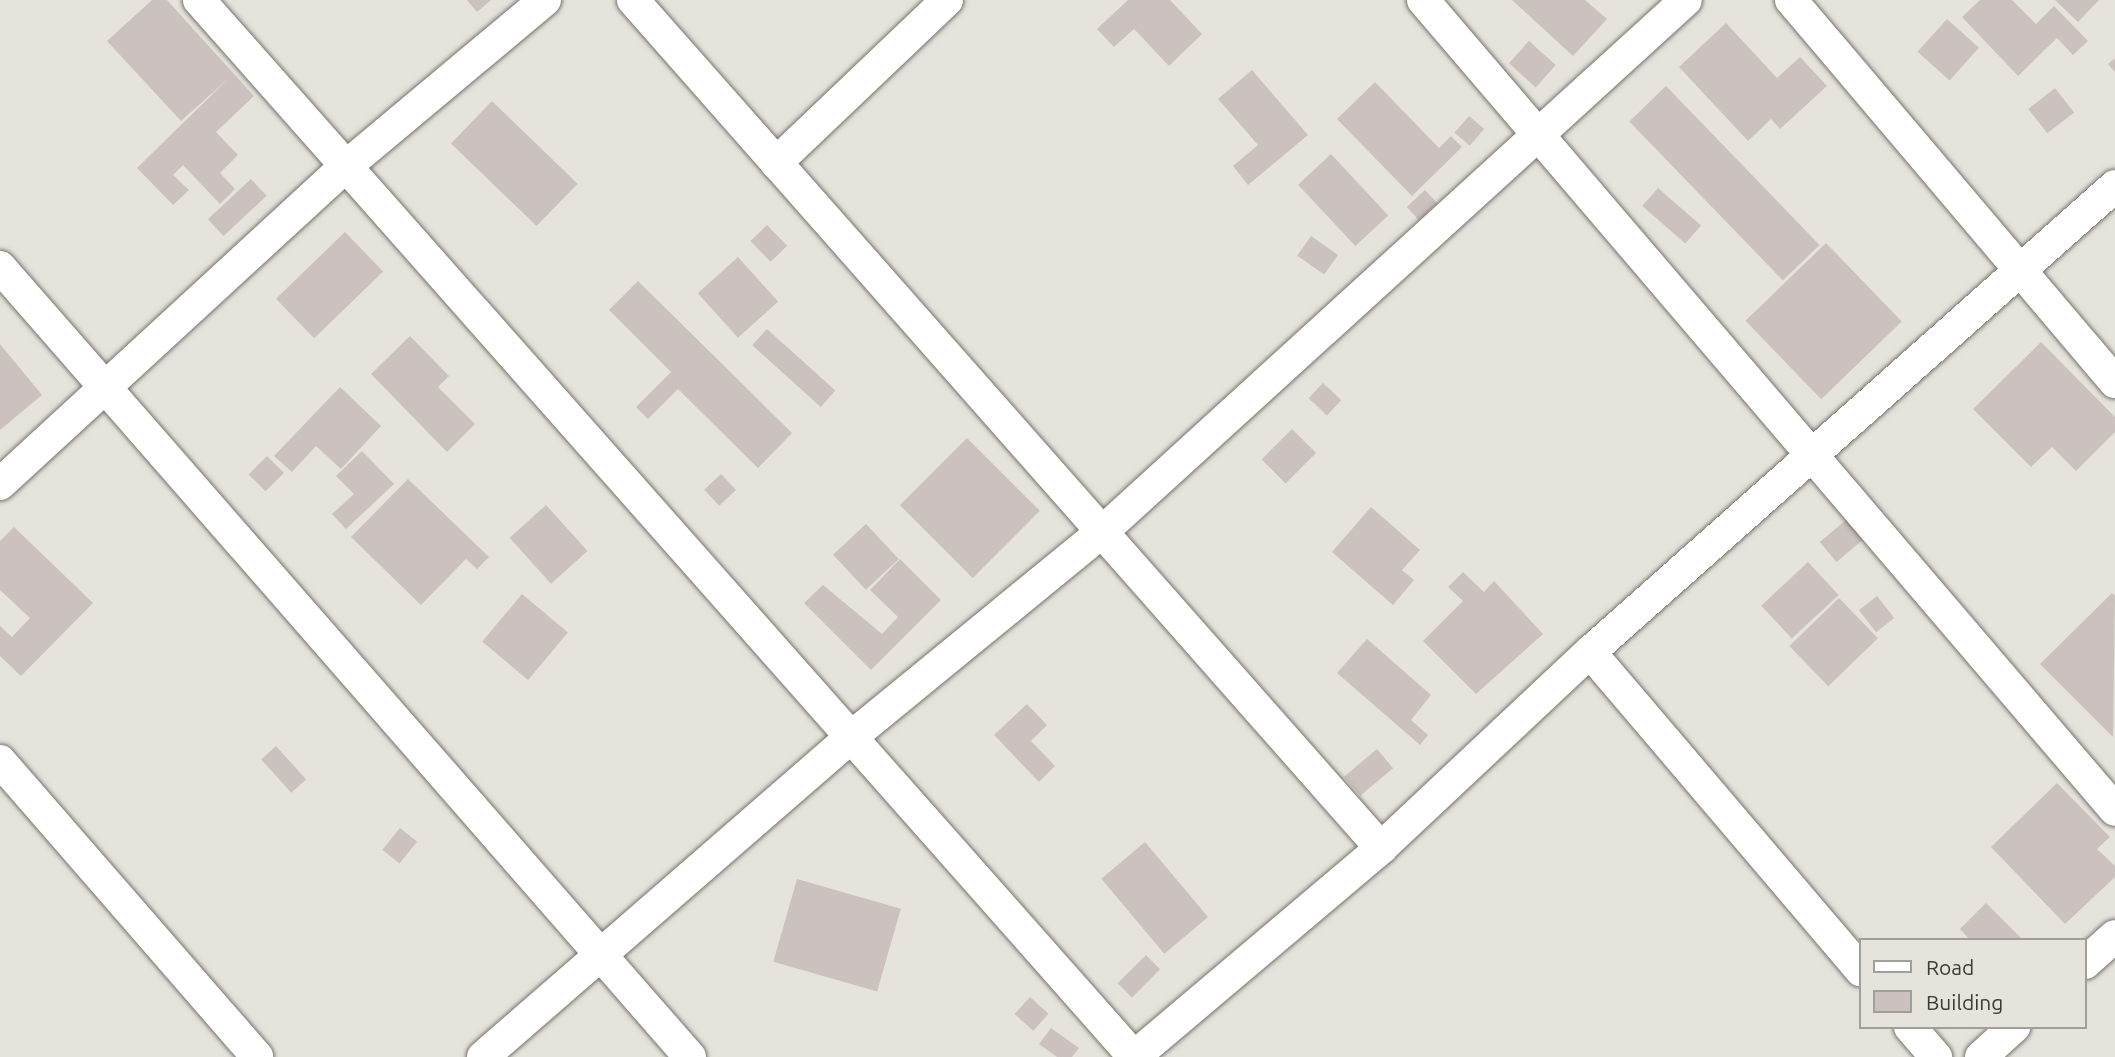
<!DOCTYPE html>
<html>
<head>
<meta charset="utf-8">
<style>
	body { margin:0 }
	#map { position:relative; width:2115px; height:1057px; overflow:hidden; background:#e5e3db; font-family:Ubuntu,sans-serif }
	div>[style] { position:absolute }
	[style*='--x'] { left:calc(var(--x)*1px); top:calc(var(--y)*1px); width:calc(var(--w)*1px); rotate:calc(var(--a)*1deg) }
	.building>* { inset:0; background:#cbc2bf; transform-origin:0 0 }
	.roads { filter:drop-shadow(0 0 2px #76736c) drop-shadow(0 0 2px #76736c) }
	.street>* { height:32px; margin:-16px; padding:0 16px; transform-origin:16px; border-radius:16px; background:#fff }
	span { translate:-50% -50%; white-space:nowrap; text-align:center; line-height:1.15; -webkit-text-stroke:6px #e5e3db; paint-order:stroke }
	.legend { position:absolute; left:1859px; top:938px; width:228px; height:91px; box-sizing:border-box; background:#e5e3db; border:2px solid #a19f99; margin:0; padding:9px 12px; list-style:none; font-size:21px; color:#3b3a37 }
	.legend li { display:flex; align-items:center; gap:14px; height:35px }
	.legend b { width:35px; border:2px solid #a19f99 }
</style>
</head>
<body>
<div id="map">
	<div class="building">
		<div style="clip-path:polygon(152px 0,167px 0,254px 96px,216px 132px,238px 155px,220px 173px,235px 189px,220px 204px,183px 165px,173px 175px,189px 190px,173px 205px,137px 168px,229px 78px,181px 121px,107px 41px)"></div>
		<div style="clip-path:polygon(467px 0,491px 0,477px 12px)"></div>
		<div style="clip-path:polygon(1128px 0,1170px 0,1202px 34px,1169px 66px,1134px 29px,1114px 47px,1097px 29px)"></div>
		<div style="clip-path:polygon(1512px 0,1585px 0,1607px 19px,1573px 56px)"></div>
		<div style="clip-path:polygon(1980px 0,2012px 0,2036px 24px,2054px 6px,2088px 41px,2073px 55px,2057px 38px,2018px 76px,1962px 17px)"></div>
		<div style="clip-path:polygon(2055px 0,2099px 0,2078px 22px)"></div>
		<div style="left:1947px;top:19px;width:43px;height:44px;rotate:42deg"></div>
		<div style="clip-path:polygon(1726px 23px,1777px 78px,1800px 57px,1827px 86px,1780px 129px,1771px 119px,1748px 141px,1679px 67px)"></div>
		<div style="left:1529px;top:41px;width:36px;height:30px;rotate:42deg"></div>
		<div style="clip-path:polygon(2115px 58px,2115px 72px,2108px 64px)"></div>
		<div style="clip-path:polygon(1252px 70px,1308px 135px,1248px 185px,1233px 166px,1258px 145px,1218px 99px)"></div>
		<div style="clip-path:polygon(1375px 82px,1439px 148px,1451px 136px,1462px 147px,1412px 196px,1337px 119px)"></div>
		<div style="left:1666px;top:86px;width:221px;height:51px;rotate:46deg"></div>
		<div style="left:2055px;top:88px;width:31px;height:34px;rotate:52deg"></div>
		<div style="left:492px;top:101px;width:119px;height:59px;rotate:44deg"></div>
		<div style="left:1469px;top:116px;width:20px;height:22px;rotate:41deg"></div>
		<div style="left:1331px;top:154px;width:84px;height:45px;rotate:47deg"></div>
		<div style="left:251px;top:179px;width:23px;height:59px;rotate:47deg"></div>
		<div style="left:1658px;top:188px;width:57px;height:24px;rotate:41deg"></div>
		<div style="left:1425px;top:190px;width:18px;height:25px;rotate:47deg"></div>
		<div style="left:767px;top:225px;width:29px;height:23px;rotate:46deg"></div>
		<div style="left:345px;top:232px;width:55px;height:96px;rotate:46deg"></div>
		<div style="left:1311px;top:236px;width:33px;height:24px;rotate:35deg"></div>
		<div style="left:1826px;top:243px;width:109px;height:112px;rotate:46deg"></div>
		<div style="left:738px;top:257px;width:60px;height:54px;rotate:48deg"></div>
		<div style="clip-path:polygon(638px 281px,792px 433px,758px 468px,678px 389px,648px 419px,636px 407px,671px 372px,609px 310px)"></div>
		<div style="left:767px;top:329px;width:92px;height:22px;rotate:42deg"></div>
		<div style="clip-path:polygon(410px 336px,449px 376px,438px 387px,475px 424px,447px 452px,371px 374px)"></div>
		<div style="clip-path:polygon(2041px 342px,2115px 417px,2115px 432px,2076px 471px,2052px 447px,2031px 467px,1973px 409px)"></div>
		<div style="clip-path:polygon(0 344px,42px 395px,0 430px)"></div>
		<div style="left:1323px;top:383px;width:25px;height:21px;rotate:43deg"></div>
		<div style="clip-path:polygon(340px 387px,381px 426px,341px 469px,316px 446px,292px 472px,274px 456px)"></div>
		<div style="left:1292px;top:429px;width:34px;height:43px;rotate:45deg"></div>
		<div style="left:967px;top:438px;width:103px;height:95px;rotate:45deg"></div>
		<div style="clip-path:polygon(362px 451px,394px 484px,346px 529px,332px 514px,354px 494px,336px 476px)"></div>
		<div style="left:267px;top:456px;width:24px;height:26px;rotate:45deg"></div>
		<div style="left:721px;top:474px;width:22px;height:23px;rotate:47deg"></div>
		<div style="clip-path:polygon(408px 479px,489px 557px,477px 569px,466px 559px,421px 605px,351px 537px)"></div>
		<div style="left:546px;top:505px;width:62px;height:49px;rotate:48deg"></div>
		<div style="clip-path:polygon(1371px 507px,1420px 550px,1402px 570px,1414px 580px,1393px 605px,1332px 552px)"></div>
		<div style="left:1852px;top:515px;width:26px;height:42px;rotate:50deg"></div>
		<div style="left:866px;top:524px;width:48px;height:45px;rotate:47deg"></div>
		<div style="clip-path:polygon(14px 527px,93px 603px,21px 676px,0 656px,0 626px,12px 637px,30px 618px,0 590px,0 541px)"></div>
		<div style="clip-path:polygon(900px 559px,941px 600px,871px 670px,804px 603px,823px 585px,882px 634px,898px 617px,870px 590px)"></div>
		<div style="left:1808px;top:562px;width:45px;height:64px;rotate:47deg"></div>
		<div style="clip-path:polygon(1463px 572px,1484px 592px,1494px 581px,1543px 634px,1476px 694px,1423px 641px,1463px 601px,1448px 587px)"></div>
		<div style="clip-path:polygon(2112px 593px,2115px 596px,2113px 737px,2040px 664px)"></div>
		<div style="left:522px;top:594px;width:60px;height:62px;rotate:40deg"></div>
		<div style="left:1877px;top:596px;width:28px;height:23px;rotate:52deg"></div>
		<div style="left:1839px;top:598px;width:56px;height:69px;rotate:46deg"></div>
		<div style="clip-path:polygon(1367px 639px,1431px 695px,1411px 720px,1428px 735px,1420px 745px,1337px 673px)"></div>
		<div style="clip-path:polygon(1027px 704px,1047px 725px,1031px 741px,1055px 766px,1039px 782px,994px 735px)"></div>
		<div style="left:276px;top:746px;width:45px;height:20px;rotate:48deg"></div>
		<div style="left:1377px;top:749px;width:25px;height:43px;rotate:50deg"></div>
		<div style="clip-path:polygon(2057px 783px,2110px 837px,2097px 849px,2115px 866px,2115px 877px,2065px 924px,1991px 847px)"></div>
		<div style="left:400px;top:828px;width:22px;height:28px;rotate:39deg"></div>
		<div style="left:1145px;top:842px;width:98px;height:57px;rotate:50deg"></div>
		<div style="left:797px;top:879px;width:108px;height:86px;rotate:16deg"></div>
		<div style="clip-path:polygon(1986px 903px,2023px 940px,1970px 940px,1960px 929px)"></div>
		<div style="left:1146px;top:955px;width:20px;height:40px;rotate:45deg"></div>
		<div style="left:1030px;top:997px;width:25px;height:23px;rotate:42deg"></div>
		<div style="clip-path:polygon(1051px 1028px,1079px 1048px,1072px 1057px,1057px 1057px,1039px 1044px)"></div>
	</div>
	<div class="roads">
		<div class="street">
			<div style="--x:199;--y:0;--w:1411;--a:48.5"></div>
			<div style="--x:633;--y:0;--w:1131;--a:48.59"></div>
			<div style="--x:1423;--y:0;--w:1065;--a:49.49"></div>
			<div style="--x:1791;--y:0;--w:501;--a:49.7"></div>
			<div style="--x:776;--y:163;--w:236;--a:-43.6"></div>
			<div style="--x:0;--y:267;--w:1049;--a:48.87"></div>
			<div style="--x:0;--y:484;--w:467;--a:-42.6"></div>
			<div style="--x:344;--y:168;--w:262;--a:-39.9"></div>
			<div style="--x:1590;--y:652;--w:418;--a:49.6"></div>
			<div style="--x:0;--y:761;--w:392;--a:49"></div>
			<div style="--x:2085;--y:963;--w:40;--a:-42"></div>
			<div style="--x:1910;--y:1027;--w:40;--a:49"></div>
			<div style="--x:483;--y:1057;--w:493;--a:-41"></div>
			<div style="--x:855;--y:734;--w:318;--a:-39.3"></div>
			<div style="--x:1101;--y:533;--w:791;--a:-42.34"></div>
			<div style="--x:1134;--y:1057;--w:324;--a:-40.2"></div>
			<div style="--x:1381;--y:848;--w:287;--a:-43.2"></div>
			<div style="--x:1590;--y:652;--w:702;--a:-41.59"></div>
			<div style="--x:1981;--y:1057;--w:45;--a:-42.3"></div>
		</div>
	</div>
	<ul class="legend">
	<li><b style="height:9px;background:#fff"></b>Road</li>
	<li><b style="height:19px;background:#cbc2bf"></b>Building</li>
	</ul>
</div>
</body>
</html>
